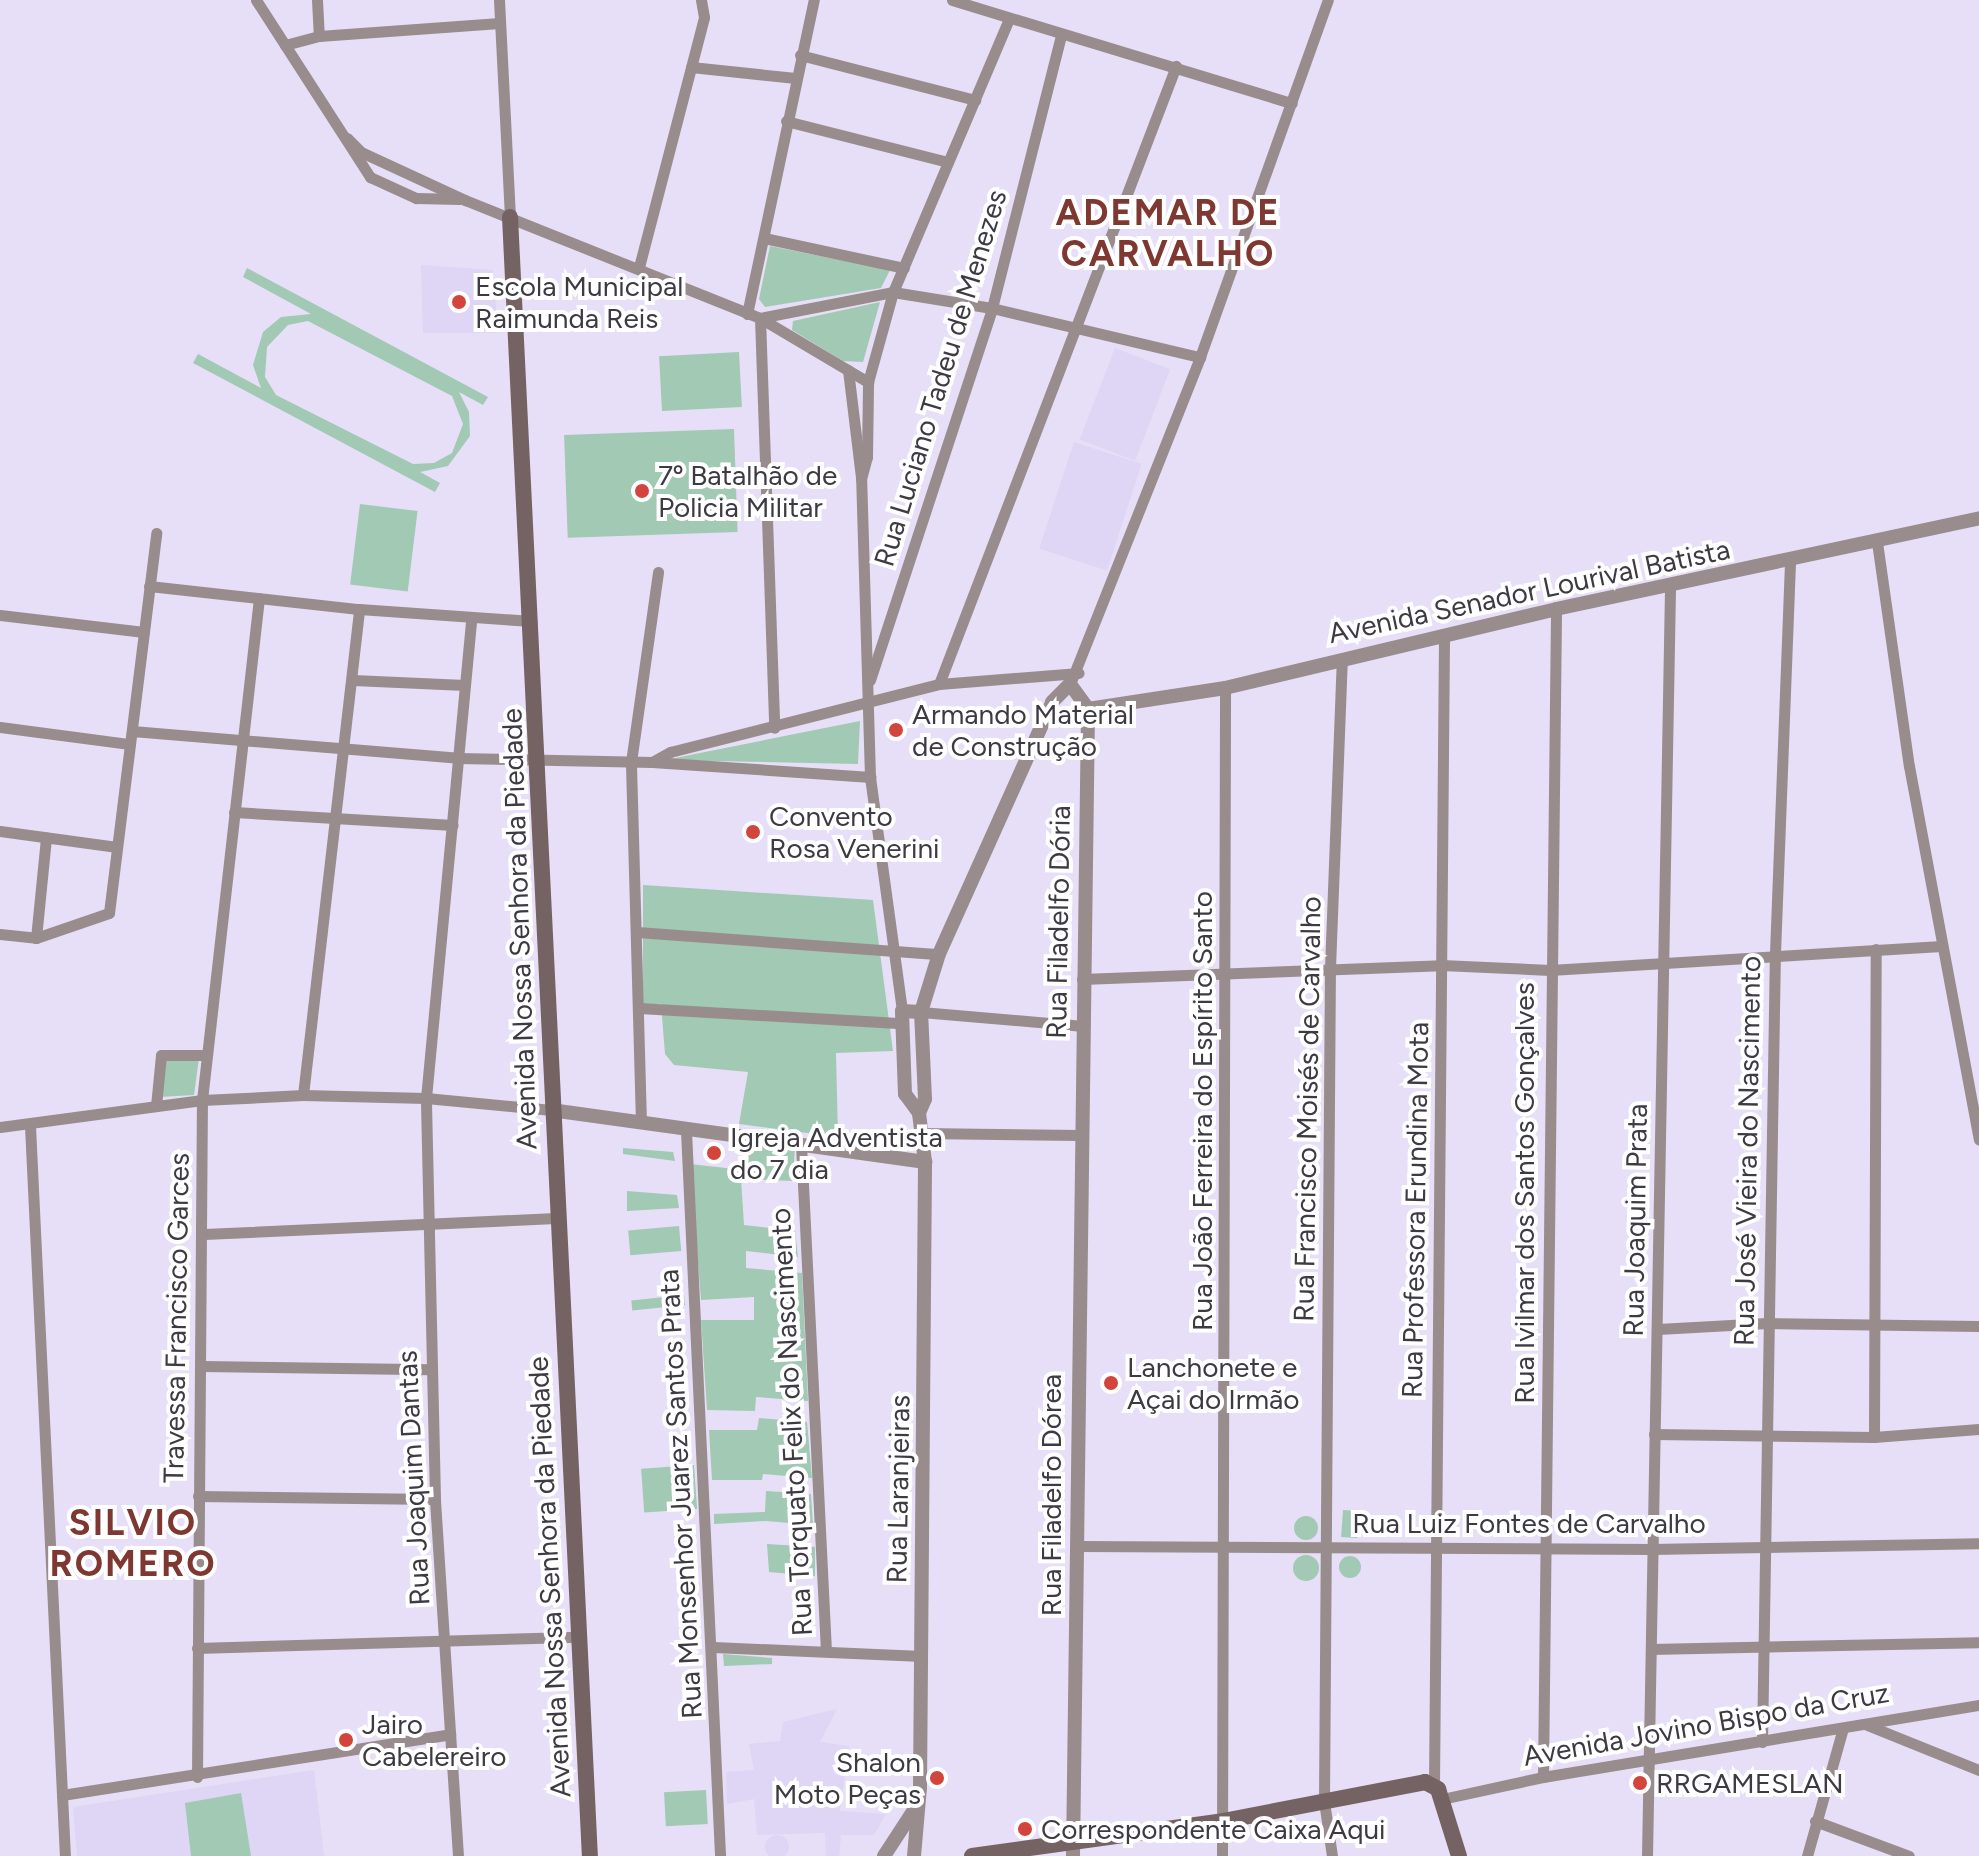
<!DOCTYPE html>
<html>
<head>
<meta charset="utf-8">
<style>
	body { margin:0 }
	#map { position:relative; width:1979px; height:1856px; overflow:hidden; background:#e6dff7; font-family:Figtree,sans-serif }
	div>[style] { position:absolute }
	[style*='--x'] { left:calc(var(--x)*1px); top:calc(var(--y)*1px); width:calc(var(--w)*1px); rotate:calc(var(--a)*1deg) }
	.built>* { inset:0; background:#dfd5f4; transform-origin:0 0 }
	.round { border-radius:50% }
	.green>* { inset:0; background:#a1c9b4; transform-origin:0 0 }
	.minor>* { height:11px; margin:-5.5px; padding:0 5.5px; transform-origin:5.5px; border-radius:5.5px; background:#998c8c }
	.tertiary>* { height:14px; margin:-7px; padding:0 7px; transform-origin:7px; border-radius:7px; background:#998c8c }
	.secondary>* { height:16px; margin:-8px; padding:0 8px; transform-origin:8px; border-radius:8px; background:#756363 }
	.dots>* { width:22px; height:22px; translate:-50% -50%; box-sizing:border-box; border:4px solid #fff; border-radius:50% }
	span { translate:-50% -50%; white-space:nowrap; text-align:center; line-height:1.15; -webkit-text-stroke:8px #fff; paint-order:stroke }
	.poi-label { font-size:28px; color:#3d3a43 }
	.left { translate:0 -50%; text-align:left }
	.right { translate:-100% -50%; text-align:right }
	.street-label { font-size:28px; color:#3d3a43 }
	.district-label { font-size:36px; color:#7f3831; font-weight:700; letter-spacing:2px }
</style>
</head>
<body>
<div id="map">
	<div class="built">
		<div style="clip-path:polygon(421px 265px,493px 270px,498px 333px,423px 333px)"></div>
		<div style="left:1115px;top:348px;width:59px;height:98px;rotate:21deg"></div>
		<div style="left:1074px;top:442px;width:71px;height:112px;rotate:18deg"></div>
		<div style="clip-path:polygon(837px 1709px,820px 1742px,849px 1746px,840px 1811px,886px 1814px,874px 1835px,841px 1835px,839px 1856px,826px 1856px,825px 1833px,757px 1835px,754px 1799px,727px 1804px,726px 1772px,754px 1770px,749px 1744px,780px 1741px,783px 1722px)"></div>
		<div style="clip-path:polygon(314px 1770px,324px 1856px,77px 1856px,73px 1807px)"></div>
		<div class="round" style="left:765px;top:1835px;width:24px;height:24px"></div>
	</div>
	<div class="green">
		<div style="clip-path:polygon(770px 246px,890px 270px,881px 288px,765px 307px,759px 299px)"></div>
		<div style="clip-path:polygon(evenodd,247px 268px,488px 397px,483px 405px,459px 392px,469px 412px,470px 436px,448px 466px,420px 472px,440px 483px,435px 492px,193px 363px,198px 354px,261px 388px,253px 365px,263px 332px,281px 317px,311px 314px,243px 277px,247px 268px,308px 321px,452px 396px,463px 424px,452px 453px,434px 463px,413px 464px,276px 395px,265px 377px,267px 347px,288px 325px,308px 321px)"></div>
		<div style="clip-path:polygon(880px 302px,863px 362px,843px 361px,792px 330px,793px 321px)"></div>
		<div style="left:739px;top:352px;width:55px;height:80px;rotate:87deg"></div>
		<div style="left:734px;top:429px;width:103px;height:170px;rotate:88deg"></div>
		<div style="left:360px;top:504px;width:58px;height:81px;rotate:7deg"></div>
		<div style="clip-path:polygon(860px 721px,858px 764px,665px 760px)"></div>
		<div style="clip-path:polygon(643px 885px,873px 900px,893px 1051px,836px 1053px,838px 1137px,739px 1124px,748px 1072px,674px 1065px,665px 1054px,661px 1004px,643px 1004px)"></div>
		<div style="clip-path:polygon(199px 1058px,194px 1095px,160px 1097px,165px 1059px)"></div>
		<div style="clip-path:polygon(748px 1142px,795px 1146px,793px 1181px,741px 1179px,744px 1225px,795px 1231px,798px 1257px,746px 1251px,746px 1268px,802px 1273px,808px 1401px,756px 1397px,755px 1411px,707px 1410px,701px 1320px,754px 1320px,754px 1297px,701px 1300px,690px 1164px,744px 1170px)"></div>
		<div style="clip-path:polygon(623px 1148px,673px 1152px,675px 1161px,623px 1154px)"></div>
		<div style="clip-path:polygon(627px 1191px,677px 1195px,679px 1208px,627px 1211px)"></div>
		<div style="left:679px;top:1226px;width:25px;height:51px;rotate:85deg"></div>
		<div style="left:684px;top:1295px;width:10px;height:53px;rotate:84deg"></div>
		<div style="clip-path:polygon(759px 1418px,807px 1422px,812px 1478px,763px 1474px,762px 1480px,712px 1480px,709px 1430px,757px 1430px)"></div>
		<div style="left:694px;top:1465px;width:44px;height:53px;rotate:86deg"></div>
		<div style="clip-path:polygon(766px 1491px,811px 1494px,813px 1525px,766px 1521px,714px 1524px,714px 1514px,765px 1512px)"></div>
		<div style="left:1343px;top:1510px;width:16px;height:27px;rotate:4deg"></div>
		<div class="round" style="left:1294px;top:1516px;width:24px;height:24px"></div>
		<div style="clip-path:polygon(767px 1544px,815px 1547px,815px 1576px,769px 1572px)"></div>
		<div class="round" style="left:1293px;top:1555px;width:26px;height:26px"></div>
		<div class="round" style="left:1339px;top:1556px;width:22px;height:22px"></div>
		<div style="clip-path:polygon(723px 1654px,772px 1658px,772px 1664px,724px 1666px)"></div>
		<div style="left:706px;top:1790px;width:34px;height:42px;rotate:87deg"></div>
		<div style="clip-path:polygon(241px 1793px,251px 1856px,191px 1856px,185px 1803px)"></div>
	</div>
	<div class="minor">
		<div style="--x:256;--y:0;--w:211;--a:57.2"></div>
		<div style="--x:370;--y:177;--w:51;--a:24.5"></div>
		<div style="--x:416;--y:198;--w:43;--a:1.3"></div>
		<div style="--x:317;--y:0;--w:36;--a:87"></div>
		<div style="--x:499;--y:0;--w:217;--a:87.1"></div>
		<div style="--x:952;--y:0;--w:355;--a:16.9"></div>
		<div style="--x:285;--y:45;--w:35;--a:-15"></div>
		<div style="--x:319;--y:36;--w:181;--a:-4.1"></div>
		<div style="--x:800;--y:55;--w:181;--a:14.4"></div>
		<div style="--x:691;--y:67;--w:105;--a:6"></div>
		<div style="--x:786;--y:121;--w:167;--a:14.2"></div>
		<div style="--x:347;--y:138;--w:20;--a:45"></div>
		<div style="--x:361;--y:152;--w:115;--a:24.8"></div>
		<div style="--x:465;--y:200;--w:318;--a:21.8"></div>
		<div style="--x:760;--y:318;--w:126;--a:30.7"></div>
		<div style="--x:764;--y:238;--w:143;--a:12.1"></div>
		<div style="--x:639;--y:267;--w:258;--a:-75.4"></div>
		<div style="--x:704;--y:17;--w:17;--a:-100"></div>
		<div style="--x:747;--y:314;--w:321;--a:-78"></div>
		<div style="--x:760;--y:318;--w:136;--a:-11.1"></div>
		<div style="--x:893;--y:292;--w:100;--a:9.2"></div>
		<div style="--x:992;--y:308;--w:214;--a:13.3"></div>
		<div style="--x:760;--y:318;--w:410;--a:88"></div>
		<div style="--x:848;--y:370;--w:109;--a:83.1"></div>
		<div style="--x:1877;--y:542;--w:226;--a:81.9"></div>
		<div style="--x:1909;--y:766;--w:380;--a:79.4"></div>
		<div style="--x:149;--y:586;--w:211;--a:6.3"></div>
		<div style="--x:359;--y:609;--w:173;--a:4"></div>
		<div style="--x:0;--y:615;--w:145;--a:6.7"></div>
		<div style="--x:353;--y:680;--w:112;--a:2.6"></div>
		<div style="--x:870;--y:680;--w:391;--a:-71.8"></div>
		<div style="--x:992;--y:308;--w:281;--a:-75.8"></div>
		<div style="--x:939;--y:684;--w:662;--a:-69.02"></div>
		<div style="--x:1070;--y:684;--w:352;--a:-68.3"></div>
		<div style="--x:1200;--y:357;--w:379;--a:-70.3"></div>
		<div style="--x:0;--y:727;--w:131;--a:7.5"></div>
		<div style="--x:132;--y:731;--w:327;--a:4.7"></div>
		<div style="--x:458;--y:758;--w:194;--a:1.2"></div>
		<div style="--x:652;--y:762;--w:219;--a:3.9"></div>
		<div style="--x:870;--y:777;--w:298;--a:-91.7"></div>
		<div style="--x:861;--y:479;--w:23;--a:-75"></div>
		<div style="--x:867;--y:457;--w:75;--a:-89.2"></div>
		<div style="--x:868;--y:382;--w:93;--a:-74.5"></div>
		<div style="--x:893;--y:292;--w:297;--a:-67"></div>
		<div style="--x:652;--y:762;--w:21;--a:-29"></div>
		<div style="--x:670;--y:752;--w:277;--a:-14.2"></div>
		<div style="--x:939;--y:684;--w:140;--a:-4.5"></div>
		<div style="--x:870;--y:777;--w:236;--a:82.2"></div>
		<div style="--x:234;--y:812;--w:219;--a:3.4"></div>
		<div style="--x:0;--y:831;--w:118;--a:7.8"></div>
		<div style="--x:637;--y:932;--w:303;--a:4.2"></div>
		<div style="--x:0;--y:934;--w:36;--a:6"></div>
		<div style="--x:36;--y:938;--w:77;--a:-18.9"></div>
		<div style="--x:109;--y:913;--w:383;--a:-82.9"></div>
		<div style="--x:36;--y:938;--w:101;--a:-84.3"></div>
		<div style="--x:1082;--y:979;--w:359;--a:-2.2"></div>
		<div style="--x:1441;--y:965;--w:109;--a:2.6"></div>
		<div style="--x:1550;--y:970;--w:392;--a:-3.5"></div>
		<div style="--x:639;--y:1008;--w:263;--a:3.3"></div>
		<div style="--x:921;--y:1012;--w:163;--a:4.9"></div>
		<div style="--x:303;--y:1095;--w:489;--a:-83.4"></div>
		<div style="--x:156;--y:1106;--w:51;--a:-84.4"></div>
		<div style="--x:161;--y:1055;--w:45;--a:0"></div>
		<div style="--x:641;--y:1123;--w:361;--a:-91.6"></div>
		<div style="--x:631;--y:762;--w:192;--a:-81.9"></div>
		<div style="--x:30;--y:1126;--w:731;--a:87.26"></div>
		<div style="--x:0;--y:1127;--w:204;--a:-7.6"></div>
		<div style="--x:202;--y:1100;--w:101;--a:-2.8"></div>
		<div style="--x:303;--y:1095;--w:123;--a:1.4"></div>
		<div style="--x:426;--y:1098;--w:126;--a:5.5"></div>
		<div style="--x:686;--y:1131;--w:726;--a:87.31"></div>
		<div style="--x:921;--y:1133;--w:158;--a:0.7"></div>
		<div style="--x:801;--y:1144;--w:508;--a:87.18"></div>
		<div style="--x:204;--y:1234;--w:352;--a:-2.6"></div>
		<div style="--x:1658;--y:1329;--w:109;--a:-3.2"></div>
		<div style="--x:1767;--y:1323;--w:212;--a:0.8"></div>
		<div style="--x:201;--y:1366;--w:229;--a:0.8"></div>
		<div style="--x:1654;--y:1434;--w:220;--a:0.8"></div>
		<div style="--x:1874;--y:1437;--w:105;--a:-4.4"></div>
		<div style="--x:1874;--y:1437;--w:488;--a:-89.8"></div>
		<div style="--x:198;--y:1496;--w:237;--a:0.7"></div>
		<div style="--x:1078;--y:1546;--w:573;--a:0.3"></div>
		<div style="--x:1651;--y:1549;--w:328;--a:-1"></div>
		<div style="--x:713;--y:1647;--w:209;--a:2.5"></div>
		<div style="--x:197;--y:1648;--w:381;--a:-1.7"></div>
		<div style="--x:1651;--y:1649;--w:328;--a:-1.2"></div>
		<div style="--x:1867;--y:1725;--w:121;--a:21.9"></div>
		<div style="--x:1762;--y:1742;--w:789;--a:-89.06"></div>
		<div style="--x:1775;--y:953;--w:391;--a:-87.8"></div>
		<div style="--x:197;--y:1777;--w:677;--a:-89.58"></div>
		<div style="--x:202;--y:1100;--w:505;--a:-83.52"></div>
		<div style="--x:1543;--y:1777;--w:1168;--a:-89.36"></div>
		<div style="--x:1434;--y:1785;--w:1149;--a:-89.5"></div>
		<div style="--x:62;--y:1795;--w:393;--a:-8.9"></div>
		<div style="--x:1442;--y:1799;--w:103;--a:-12.3"></div>
		<div style="--x:1543;--y:1777;--w:442;--a:-9.4"></div>
		<div style="--x:1815;--y:1821;--w:100;--a:20.4"></div>
		<div style="--x:458;--y:1856;--w:358;--a:-93.7"></div>
		<div style="--x:435;--y:1499;--w:401;--a:-91.3"></div>
		<div style="--x:426;--y:1098;--w:482;--a:-84.6"></div>
		<div style="--x:1222;--y:1856;--w:1168;--a:-89.85"></div>
		<div style="--x:1332;--y:1856;--w:56;--a:-98.3"></div>
		<div style="--x:1324;--y:1801;--w:833;--a:-89.59"></div>
		<div style="--x:1330;--y:968;--w:310;--a:-87.8"></div>
		<div style="--x:1647;--y:1856;--w:1272;--a:-88.96"></div>
		<div style="--x:1807;--y:1856;--w:133;--a:-74.3"></div>
	</div>
	<div class="tertiary">
		<div style="--x:1088;--y:709;--w:139;--a:-8.7"></div>
		<div style="--x:1225;--y:688;--w:340;--a:-13.4"></div>
		<div style="--x:1556;--y:609;--w:433;--a:-12.1"></div>
		<div style="--x:551;--y:1110;--w:378;--a:7.9"></div>
		<div style="--x:919;--y:1113;--w:15;--a:-67"></div>
		<div style="--x:925;--y:1099;--w:87;--a:-92.6"></div>
		<div style="--x:921;--y:1012;--w:61;--a:-72.8"></div>
		<div style="--x:939;--y:954;--w:276;--a:-65.8"></div>
		<div style="--x:1052;--y:702;--w:25;--a:-45"></div>
		<div style="--x:1070;--y:684;--w:31;--a:54"></div>
		<div style="--x:884;--y:1856;--w:59;--a:-56.9"></div>
		<div style="--x:914;--y:1856;--w:68;--a:-85"></div>
		<div style="--x:920;--y:1788;--w:626;--a:-89.54"></div>
		<div style="--x:925;--y:1162;--w:49;--a:-97"></div>
		<div style="--x:919;--y:1113;--w:24;--a:-126"></div>
		<div style="--x:905;--y:1094;--w:83;--a:-92.1"></div>
		<div style="--x:902;--y:1011;--w:19;--a:3"></div>
		<div style="--x:1073;--y:1856;--w:1147;--a:-89.25"></div>
	</div>
	<div class="secondary">
		<div style="--x:510;--y:217;--w:1641;--a:87.21"></div>
		<div style="--x:972;--y:1856;--w:253;--a:-7.9"></div>
		<div style="--x:1223;--y:1821;--w:206;--a:-10.9"></div>
		<div style="--x:1425;--y:1782;--w:15;--a:28"></div>
		<div style="--x:1438;--y:1789;--w:70;--a:72.6"></div>
	</div>
	<div class="dots">
		<div style="left:459px;top:302px;background:#d2443c"></div>
		<div style="left:642px;top:491px;background:#d2443c"></div>
		<div style="left:896px;top:730px;background:#d2443c"></div>
		<div style="left:753px;top:832px;background:#d2443c"></div>
		<div style="left:714px;top:1153px;background:#d2443c"></div>
		<div style="left:1111px;top:1383px;background:#d2443c"></div>
		<div style="left:346px;top:1740px;background:#d2443c"></div>
		<div style="left:937px;top:1778px;background:#d2443c"></div>
		<div style="left:1640px;top:1783px;background:#d2443c"></div>
		<div style="left:1025px;top:1829px;background:#d2443c"></div>
	</div>
	<div class="poi-label">
		<span class="left" style="left:475px;top:302px">Escola Municipal<br>Raimunda Reis</span>
		<span class="left" style="left:658px;top:491px">7º Batalhão de<br>Policia Militar</span>
		<span class="left" style="left:912px;top:730px">Armando Material<br>de Construção</span>
		<span class="left" style="left:769px;top:832px">Convento<br>Rosa Venerini</span>
		<span class="left" style="left:730px;top:1153px">Igreja Adventista<br>do 7 dia</span>
		<span class="left" style="left:1127px;top:1383px">Lanchonete e<br>Açai do Irmão</span>
		<span class="left" style="left:362px;top:1740px">Jairo<br>Cabelereiro</span>
		<span class="right" style="left:921px;top:1778px">Shalon<br>Moto Peças</span>
		<span class="left" style="left:1656px;top:1783px">RRGAMESLAN</span>
		<span class="left" style="left:1041px;top:1829px">Correspondente Caixa Aqui</span>
	</div>
	<div class="street-label">
		<span style="left:940px;top:378px;rotate:-73deg">Rua Luciano Tadeu de Menezes</span>
		<span style="left:1529px;top:591px;rotate:-12deg">Avenida Senador Lourival Batista</span>
		<span style="left:1058px;top:922px;rotate:-89deg">Rua Filadelfo Dória</span>
		<span style="left:519px;top:929px;rotate:-92deg">Avenida Nossa Senhora da Piedade</span>
		<span style="left:1307px;top:1109px;rotate:-89deg">Rua Francisco Moisés de Carvalho</span>
		<span style="left:1202px;top:1111px;rotate:-90deg">Rua João Ferreira do Espírito Santo</span>
		<span style="left:1747px;top:1151px;rotate:-89deg">Rua José Vieira do Nascimento</span>
		<span style="left:1524px;top:1193px;rotate:-90deg">Rua Ivilmar dos Santos Gonçalves</span>
		<span style="left:1415px;top:1210px;rotate:-89deg">Rua Professora Erundina Mota</span>
		<span style="left:1635px;top:1220px;rotate:-89deg">Rua Joaquim Prata</span>
		<span style="left:176px;top:1318px;rotate:-89deg">Travessa Francisco Garces</span>
		<span style="left:791px;top:1422px;rotate:-93deg">Rua Torquato Felix do Nascimento</span>
		<span style="left:413px;top:1478px;rotate:-93deg">Rua Joaquim Dantas</span>
		<span style="left:898px;top:1489px;rotate:-89deg">Rua Laranjeiras</span>
		<span style="left:680px;top:1494px;rotate:-93deg">Rua Monsenhor Juarez Santos Prata</span>
		<span style="left:1051px;top:1495px;rotate:-90deg">Rua Filadelfo Dórea</span>
		<span style="left:1529px;top:1523px">Rua Luiz Fontes de Carvalho</span>
		<span style="left:549px;top:1577px;rotate:-93deg">Avenida Nossa Senhora da Piedade</span>
		<span style="left:1706px;top:1724px;rotate:-10deg">Avenida Jovino Bispo da Cruz</span>
	</div>
	<div class="district-label">
		<span style="left:1168px;top:233px">ADEMAR DE<br>CARVALHO</span>
		<span style="left:133px;top:1543px">SILVIO<br>ROMERO</span>
	</div>
</div>
</body>
</html>
